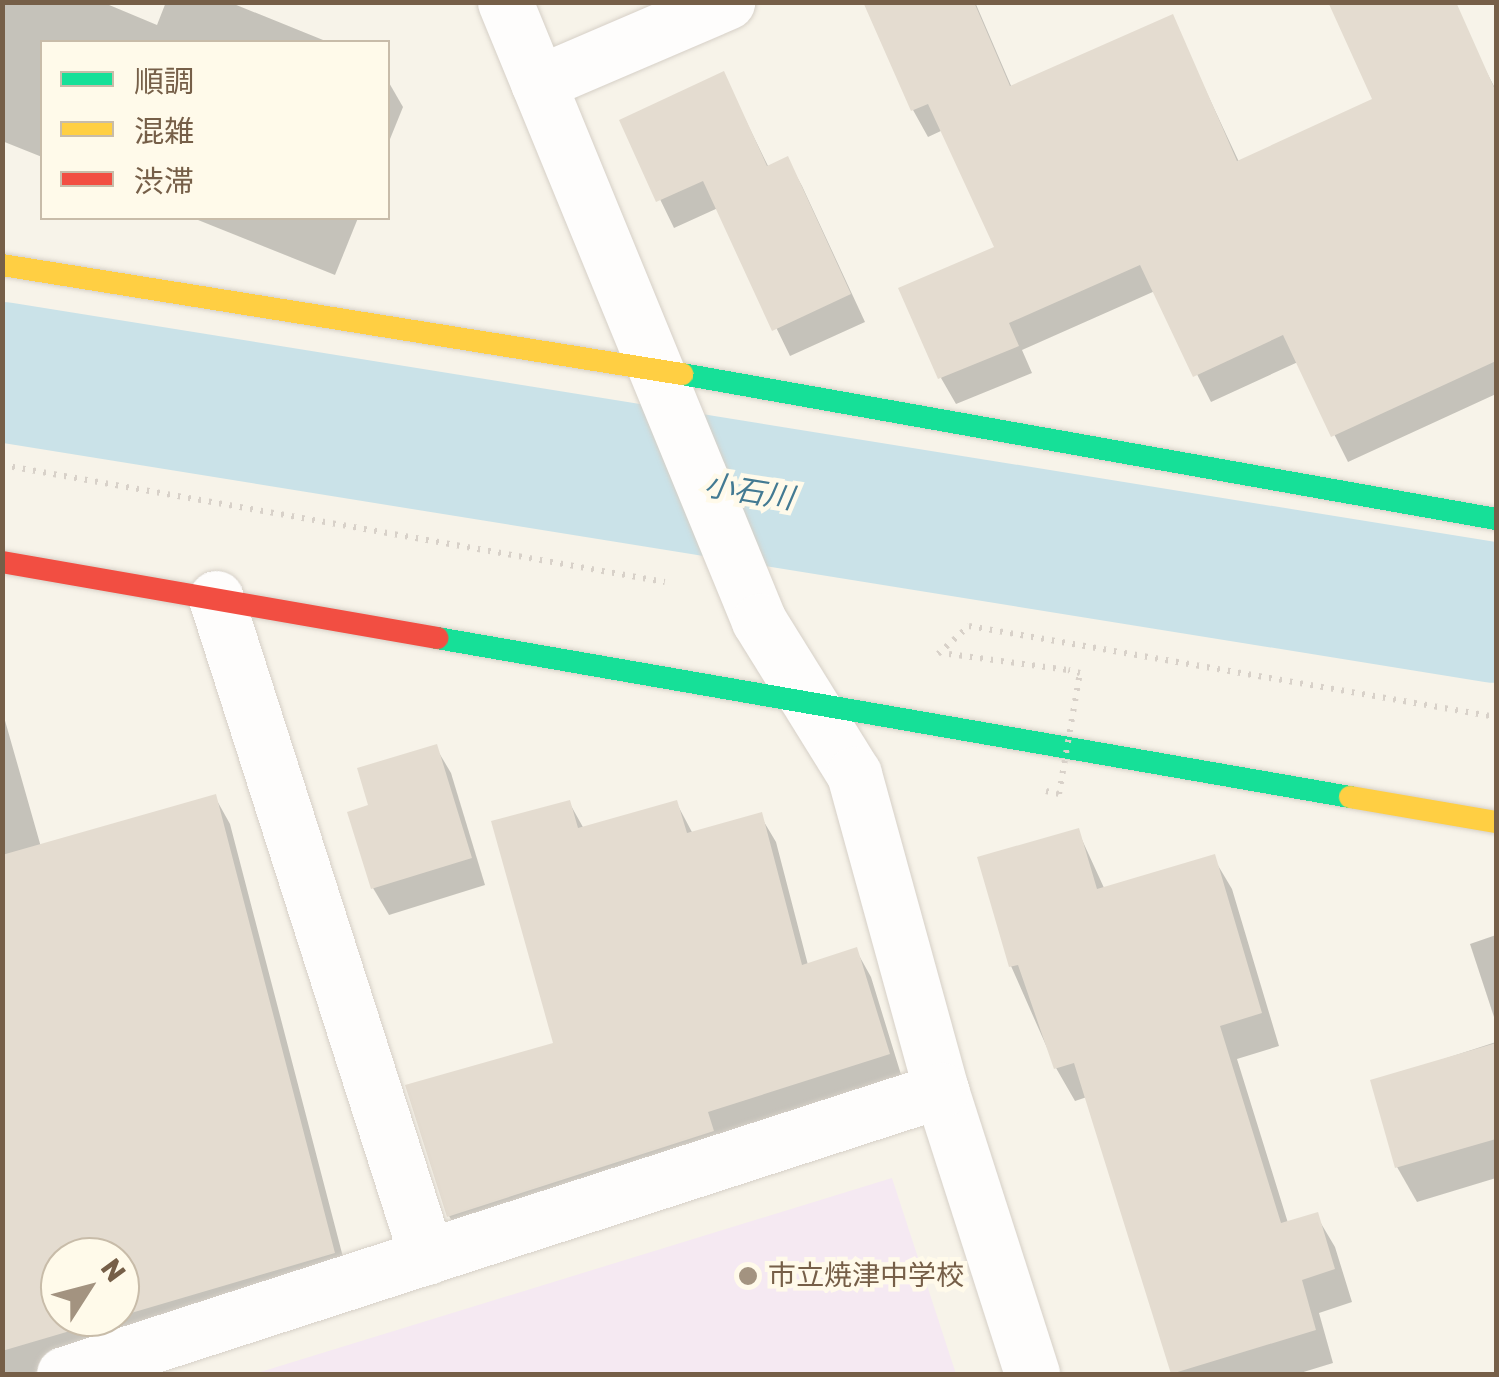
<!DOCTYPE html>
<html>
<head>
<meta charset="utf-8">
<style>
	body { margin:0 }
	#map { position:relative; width:1499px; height:1377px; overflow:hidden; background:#f7f3e9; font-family:Rubik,"Noto Sans JP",sans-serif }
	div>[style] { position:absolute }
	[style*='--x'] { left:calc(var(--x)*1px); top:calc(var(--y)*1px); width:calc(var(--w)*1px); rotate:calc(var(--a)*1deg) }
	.education>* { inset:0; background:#f5e9f2 }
	.shadow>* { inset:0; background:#0003 }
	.river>* { height:140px; margin:-70px; padding:0 70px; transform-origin:70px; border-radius:70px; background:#cae2e8 }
	.building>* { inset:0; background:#e4dcd0 }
	.path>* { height:6px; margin-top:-3px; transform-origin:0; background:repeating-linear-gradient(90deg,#d8d1c9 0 2.5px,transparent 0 10.5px) }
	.roads { filter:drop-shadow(0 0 2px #d6d0c7) drop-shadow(0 0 2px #d6d0c7) }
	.street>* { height:55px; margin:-27.5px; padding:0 27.5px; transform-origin:27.5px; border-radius:27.5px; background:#fefdfc }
	.fast>* { height:22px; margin:-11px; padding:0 11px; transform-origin:11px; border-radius:11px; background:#16e098 }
	.slow>* { height:22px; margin:-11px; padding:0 11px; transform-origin:11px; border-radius:11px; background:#ffcf43 }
	.jam>* { height:22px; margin:-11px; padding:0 11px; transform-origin:11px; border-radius:11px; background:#f24e42 }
	.path-bridge>* { height:6px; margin-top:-3px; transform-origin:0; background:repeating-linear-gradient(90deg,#d8d1c9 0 2.5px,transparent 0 10.5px) }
	.dots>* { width:28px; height:28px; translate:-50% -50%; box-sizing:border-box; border:5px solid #fffaea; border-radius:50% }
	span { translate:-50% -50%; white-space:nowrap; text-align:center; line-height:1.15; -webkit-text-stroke:9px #fffaea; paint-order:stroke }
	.poi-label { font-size:28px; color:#765f48 }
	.left { translate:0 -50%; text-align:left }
	.water-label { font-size:30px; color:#437a92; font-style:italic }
	.frame { position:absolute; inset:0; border:5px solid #765f48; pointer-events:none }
	.legend { position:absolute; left:40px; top:40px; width:350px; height:180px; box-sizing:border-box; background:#fffaea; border:2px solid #c8bca9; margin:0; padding:12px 18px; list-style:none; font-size:30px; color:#765f48 }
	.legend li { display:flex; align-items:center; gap:20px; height:50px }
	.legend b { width:50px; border:2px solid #c8bca9 }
	.north { position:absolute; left:40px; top:1237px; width:100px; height:100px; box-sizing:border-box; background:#fffaea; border:2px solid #c8bca9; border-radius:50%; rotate:54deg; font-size:28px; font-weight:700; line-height:40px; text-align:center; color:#765f48 }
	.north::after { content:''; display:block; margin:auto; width:35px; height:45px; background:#a39380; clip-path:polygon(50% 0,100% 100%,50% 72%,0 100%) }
</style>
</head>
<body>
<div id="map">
	<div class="education">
		<div style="clip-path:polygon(892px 1178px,956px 1374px,254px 1374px)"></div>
	</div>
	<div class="shadow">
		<div style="clip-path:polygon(2px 2px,102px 2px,157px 25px,166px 2px,229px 2px,328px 42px,42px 42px,42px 157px,2px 141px)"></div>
		<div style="clip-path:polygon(866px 2px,975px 2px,1012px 88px,1172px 18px,1239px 162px,1477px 54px,1496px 90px,1496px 394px,1348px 462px,1298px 362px,1211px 402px,1155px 291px,1022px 350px,1032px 373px,956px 404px,941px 378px,998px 248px,943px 130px,928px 137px,913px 110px)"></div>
		<div style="clip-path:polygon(723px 74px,769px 168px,787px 159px,802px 186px,865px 322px,790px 356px,718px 208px,674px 228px,622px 121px)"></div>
		<div style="clip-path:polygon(388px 81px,403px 107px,388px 144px)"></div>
		<div style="clip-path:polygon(193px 218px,358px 218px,335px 275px)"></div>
		<div style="clip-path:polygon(evenodd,2px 710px,41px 847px,215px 797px,230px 824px,349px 1280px,28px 1374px,2px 1374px,2px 710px,60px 1257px,120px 1257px,120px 1317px,60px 1317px,60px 1257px)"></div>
		<div style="clip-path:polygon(435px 746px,451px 773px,485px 885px,389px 915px,373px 888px,371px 807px)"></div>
		<div style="clip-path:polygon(569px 802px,584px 829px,676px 802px,693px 834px,760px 815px,776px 842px,808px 965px,856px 950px,871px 977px,903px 1081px,465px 1243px,449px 1216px,556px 1045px)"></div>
		<div style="clip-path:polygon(1078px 831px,1105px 890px,1213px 857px,1232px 889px,1279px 1046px,1237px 1059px,1288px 1223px,1316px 1215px,1335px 1247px,1352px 1302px,1319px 1313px,1333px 1363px,1297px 1374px,1173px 1374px,1087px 1097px,1075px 1101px,1056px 1068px,1011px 966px,980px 859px)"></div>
		<div style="clip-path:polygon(1496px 935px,1496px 1023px,1470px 944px)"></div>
		<div style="clip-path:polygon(1496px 1042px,1496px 1178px,1417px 1202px,1397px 1167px,1373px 1082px)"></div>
	</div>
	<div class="river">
		<div style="--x:2;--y:372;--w:1513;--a:9.16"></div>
	</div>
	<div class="building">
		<div style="clip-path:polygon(863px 2px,974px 2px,1010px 86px,1173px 14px,1237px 161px,1372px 99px,1328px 2px,1456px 2px,1496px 92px,1496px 361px,1331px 437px,1283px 335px,1193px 377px,1140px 265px,1009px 323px,1019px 346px,938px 379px,898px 288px,994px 247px,928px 104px,911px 111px)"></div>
		<div style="clip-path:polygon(724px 71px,767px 166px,788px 156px,851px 294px,772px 331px,703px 181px,656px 202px,619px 120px)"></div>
		<div style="clip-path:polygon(437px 744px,472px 858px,371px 889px,347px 812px,368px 805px,357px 768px)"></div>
		<div style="clip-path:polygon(evenodd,216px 794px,335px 1253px,2px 1351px,2px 855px,216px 794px,60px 1257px,120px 1257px,120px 1317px,60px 1317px,60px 1257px)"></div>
		<div style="clip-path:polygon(570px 800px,578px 828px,677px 800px,687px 833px,762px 812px,802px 965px,857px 947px,890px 1054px,708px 1112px,714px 1131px,447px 1217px,405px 1085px,553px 1043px,491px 821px)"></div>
		<div style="clip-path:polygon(1079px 828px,1097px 889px,1215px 854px,1262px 1013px,1220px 1026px,1281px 1223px,1318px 1212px,1335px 1269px,1302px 1280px,1316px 1330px,1171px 1374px,1074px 1063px,1054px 1069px,1018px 965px,1009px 967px,977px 857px)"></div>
		<div style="clip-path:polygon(1496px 1043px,1496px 1139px,1395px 1168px,1370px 1080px)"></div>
	</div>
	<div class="path">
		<div style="--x:2;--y:465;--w:673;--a:10.01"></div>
		<div style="--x:938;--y:654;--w:42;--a:-42.1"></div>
		<div style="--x:969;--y:626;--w:535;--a:9.8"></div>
		<div style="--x:949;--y:654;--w:120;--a:7.7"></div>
	</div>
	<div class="roads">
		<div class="street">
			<div style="--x:505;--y:2;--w:669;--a:67.69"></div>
			<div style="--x:759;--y:621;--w:180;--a:58.2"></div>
			<div style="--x:854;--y:774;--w:328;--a:74.6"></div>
			<div style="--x:941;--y:1090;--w:298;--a:72.2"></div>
			<div style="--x:538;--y:83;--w:206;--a:-23.2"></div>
			<div style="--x:216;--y:598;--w:692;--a:72.25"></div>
			<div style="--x:64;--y:1374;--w:922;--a:-17.94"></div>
		</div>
		<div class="fast">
			<div style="--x:682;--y:374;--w:827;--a:10.1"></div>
			<div style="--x:437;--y:638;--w:927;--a:9.88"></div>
		</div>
		<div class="slow">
			<div style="--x:2;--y:265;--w:689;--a:9.11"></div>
			<div style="--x:1350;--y:797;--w:148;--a:9.7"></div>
		</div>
		<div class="jam">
			<div style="--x:2;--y:562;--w:442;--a:9.9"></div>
		</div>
	</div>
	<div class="path-bridge">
		<div style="--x:1046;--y:791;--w:13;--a:13"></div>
		<div style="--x:1059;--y:794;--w:123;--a:-80.2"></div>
		<div style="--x:1080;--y:673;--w:12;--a:-166"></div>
	</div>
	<div class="dots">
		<div style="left:748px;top:1276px;background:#a39380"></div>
	</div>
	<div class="poi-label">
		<span class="left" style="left:768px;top:1276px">市立焼津中学校</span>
	</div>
	<div class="water-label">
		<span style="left:749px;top:492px;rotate:9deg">小石川</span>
	</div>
	<div class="frame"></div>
	<ul class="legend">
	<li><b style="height:12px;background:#16e098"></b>順調</li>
	<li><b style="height:12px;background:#ffcf43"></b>混雑</li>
	<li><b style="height:12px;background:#f24e42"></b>渋滞</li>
	</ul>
	<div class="north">N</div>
</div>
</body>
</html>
